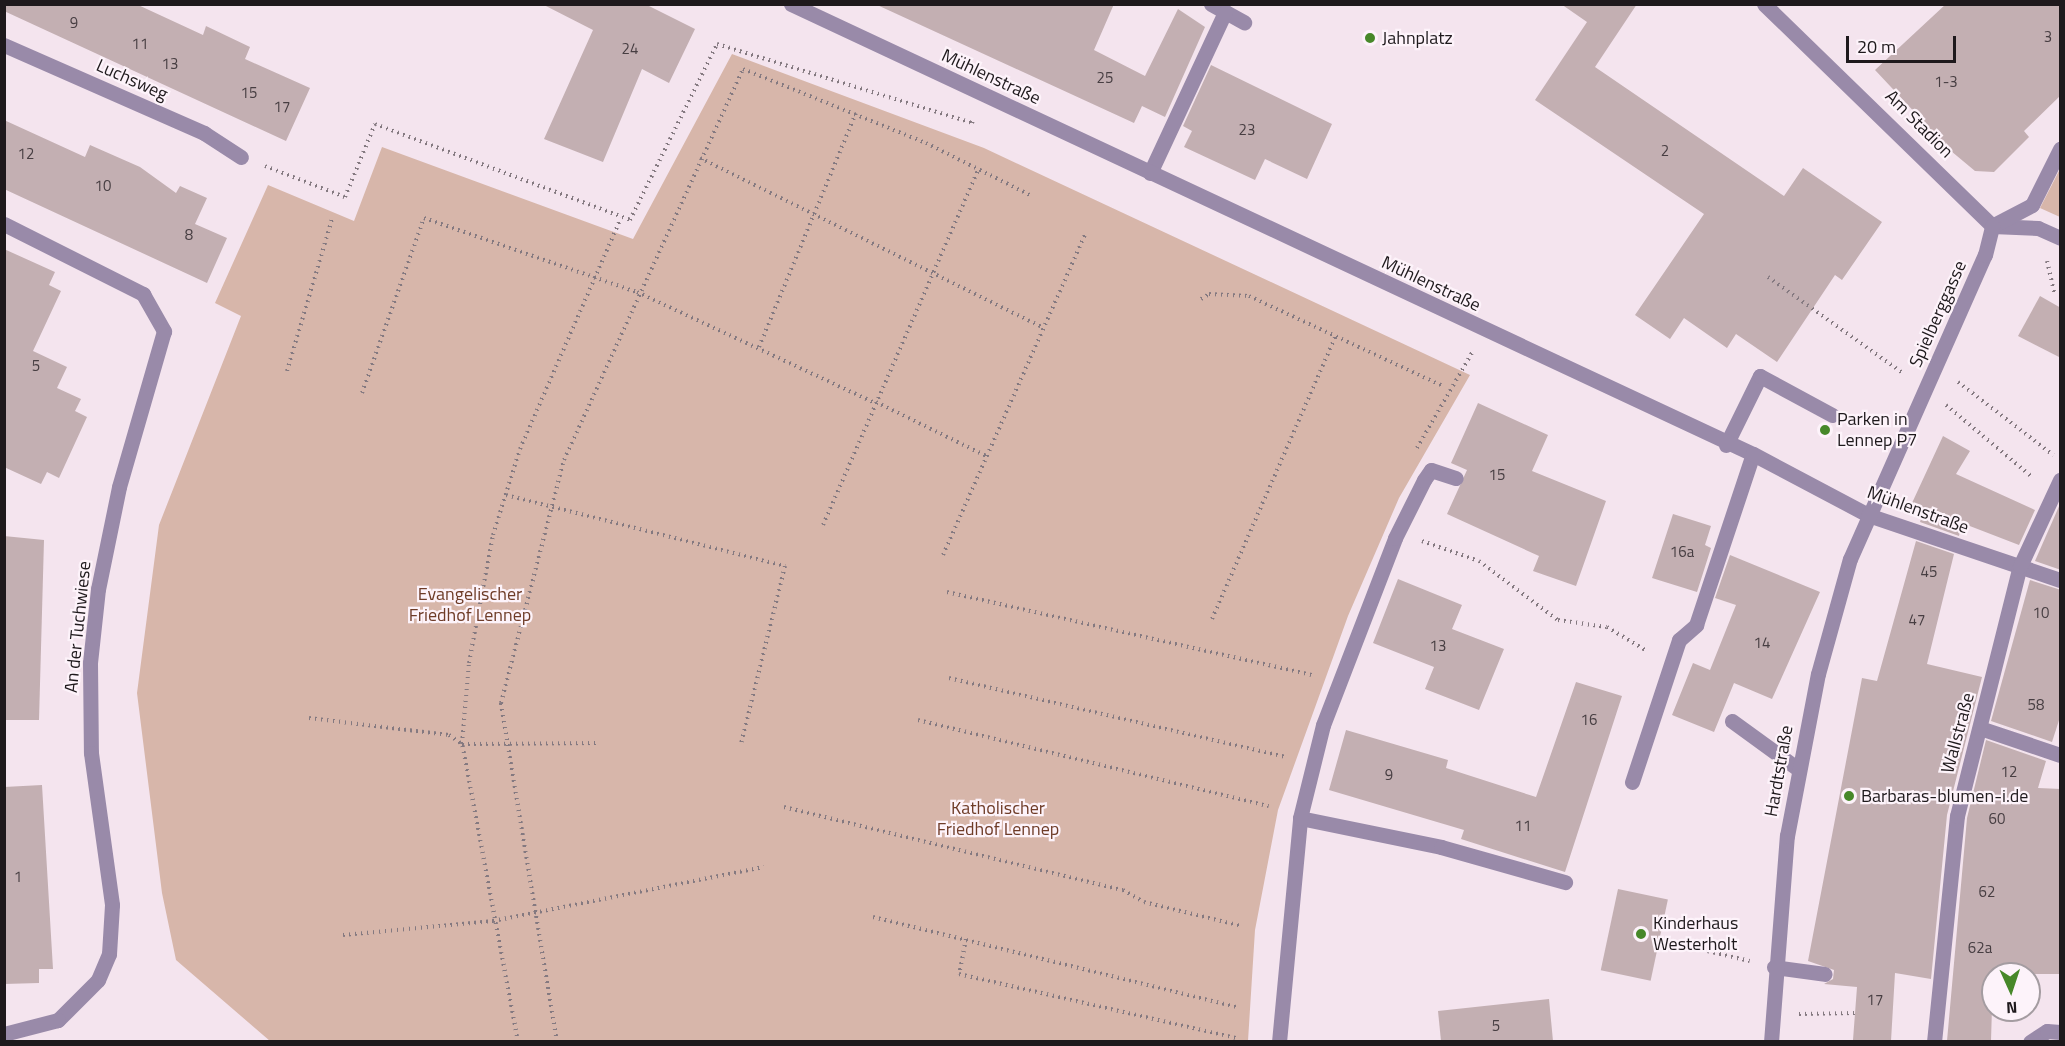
<!DOCTYPE html>
<html>
<head>
<meta charset="utf-8">
<style>
	body { margin:0 }
	#map { position:relative; width:2065px; height:1046px; overflow:hidden; background:#f4e4ee; font-family:"Titillium Web",sans-serif }
	div>[style] { position:absolute }
	[style*='--x'] { left:calc(var(--x)*1px); top:calc(var(--y)*1px); width:calc(var(--w)*1px); rotate:calc(var(--a)*1deg) }
	.green>* { inset:0; background:#d7b6aa }
	.building>* { inset:0; background:#c3afb2; transform-origin:0 0 }
	.path>* { height:4px; margin-top:-2px; transform-origin:0; background:repeating-linear-gradient(90deg,#847980 0 1.5px,transparent 0 6px) }
	.service>* { height:15px; margin:-7.5px; padding:0 7.5px; transform-origin:7.5px; border-radius:7.5px; background:#998aa9 }
	.minor>* { height:15px; margin:-7.5px; padding:0 7.5px; transform-origin:7.5px; border-radius:7.5px; background:#998aa9 }
	.dots>* { width:16px; height:16px; translate:-50% -50%; box-sizing:border-box; border:3px solid #fdf3fa; border-radius:50% }
	span { translate:-50% -50%; white-space:nowrap; text-align:center; line-height:1.15; -webkit-text-stroke:4.5px #fdf3fa; paint-order:stroke }
	.number-label { font-size:15px; color:#473e42 }
	.number-label span { -webkit-text-stroke-width:0 }
	.poi-label { font-size:18px; color:#1e191c }
	.left { translate:0 -50%; text-align:left }
	.street-label { font-size:18px; color:#1e191c }
	.park-label { font-size:18px; color:#6e3b27 }
	.frame { position:absolute; inset:0; border:6px solid #1e191c; pointer-events:none }
	.north { position:absolute; left:1981px; top:962px; width:60px; height:60px; box-sizing:border-box; background:#fdf3fa; border:2px solid #a49ca1; border-radius:50%; rotate:177deg; font-size:16px; font-weight:700; line-height:24px; text-align:center; color:#1e191c }
	.north::after { content:''; display:block; margin:auto; width:21px; height:27px; background:#478829; clip-path:polygon(50% 0,100% 100%,50% 72%,0 100%) }
	.scale { position:absolute; left:1846px; top:36px; width:110px; height:27px; box-sizing:border-box; border:3px solid #1e191c; border-top:0; padding-left:8px; font-size:18px; line-height:21px; white-space:nowrap; color:#1e191c; -webkit-text-stroke:4px #fdf3fa; paint-order:stroke }
</style>
</head>
<body>
<div id="map">
	<div class="green">
		<div style="clip-path:polygon(732px 54px,984px 148px,1470px 375px,1399px 498px,1348px 616px,1278px 810px,1255px 930px,1248px 1041px,270px 1041px,176px 960px,162px 893px,137px 693px,159px 525px,241px 316px,215px 303px,268px 185px,354px 221px,382px 147px,633px 239px)"></div>
		<div style="clip-path:polygon(2060px 169px,2060px 217px,2040px 208px)"></div>
	</div>
	<div class="building">
		<div style="clip-path:polygon(4px 4px,136px 4px,203px 35px,206px 26px,250px 47px,245px 59px,310px 88px,286px 141px,4px 11px)"></div>
		<div style="clip-path:polygon(542px 4px,645px 4px,695px 29px,669px 83px,642px 69px,603px 162px,544px 139px,593px 30px)"></div>
		<div style="clip-path:polygon(875px 4px,1114px 4px,1094px 50px,1145px 76px,1178px 9px,1205px 27px,1165px 117px,1142px 106px,1134px 123px)"></div>
		<div style="clip-path:polygon(1561px 4px,1637px 4px,1595px 67px,1784px 196px,1803px 168px,1882px 222px,1842px 280px,1835px 275px,1777px 362px,1736px 334px,1727px 348px,1684px 318px,1670px 339px,1635px 315px,1704px 214px,1535px 100px,1587px 22px)"></div>
		<div style="clip-path:polygon(1946px 4px,2061px 4px,2061px 95px,2024px 131px,2029px 137px,1994px 172px,1975px 171px,1951px 151px,1875px 70px)"></div>
		<div style="clip-path:polygon(1211px 65px,1332px 124px,1307px 179px,1265px 159px,1255px 180px,1184px 147px,1192px 131px,1183px 126px)"></div>
		<div style="clip-path:polygon(4px 120px,85px 157px,90px 145px,140px 167px,176px 193px,180px 186px,207px 198px,195px 224px,227px 238px,207px 283px,4px 189px)"></div>
		<div style="clip-path:polygon(4px 249px,55px 272px,49px 285px,61px 291px,33px 351px,67px 367px,57px 388px,81px 399px,75px 411px,87px 417px,59px 478px,47px 472px,41px 484px,4px 467px)"></div>
		<div style="clip-path:polygon(2040px 296px,2061px 308px,2061px 358px,2018px 336px)"></div>
		<div style="clip-path:polygon(1478px 403px,1548px 435px,1532px 471px,1606px 501px,1576px 586px,1533px 571px,1539px 556px,1447px 514px,1467px 470px,1451px 463px)"></div>
		<div style="clip-path:polygon(1943px 436px,1970px 451px,1956px 474px,2035px 510px,2019px 545px,1962px 523px,1959px 536px,1920px 522px,1924px 508px,1912px 503px)"></div>
		<div style="clip-path:polygon(2060px 504px,2061px 504px,2061px 570px,2035px 561px)"></div>
		<div style="clip-path:polygon(1673px 514px,1711px 526px,1705px 545px,1711px 548px,1697px 592px,1652px 578px)"></div>
		<div style="clip-path:polygon(4px 536px,44px 540px,39px 720px,4px 720px)"></div>
		<div style="clip-path:polygon(1916px 541px,1954px 554px,1927px 664px,1982px 677px,1947px 815px,1931px 979px,1895px 973px,1891px 1041px,1853px 1040px,1857px 987px,1824px 984px,1833px 979px,1834px 970px,1808px 961px,1862px 678px,1877px 681px)"></div>
		<div style="clip-path:polygon(1730px 555px,1820px 592px,1772px 699px,1734px 683px,1714px 732px,1672px 715px,1693px 663px,1710px 670px,1736px 605px,1715px 598px)"></div>
		<div style="clip-path:polygon(1398px 579px,1462px 605px,1452px 629px,1504px 649px,1479px 710px,1425px 689px,1434px 667px,1373px 643px)"></div>
		<div style="clip-path:polygon(2030px 580px,2061px 590px,2061px 714px,2052px 742px,1991px 721px)"></div>
		<div style="clip-path:polygon(1576px 682px,1622px 696px,1565px 872px,1461px 839px,1464px 830px,1329px 790px,1346px 730px,1448px 760px,1446px 768px,1536px 797px)"></div>
		<div style="clip-path:polygon(1986px 740px,2046px 761px,2038px 788px,2061px 789px,2061px 974px,1993px 974px,1991px 1041px,1947px 1041px,1967px 818px)"></div>
		<div style="clip-path:polygon(42px 785px,53px 969px,39px 969px,39px 983px,4px 984px,4px 787px)"></div>
		<div style="left:1618px;top:889px;width:51px;height:83px;rotate:12deg"></div>
		<div style="clip-path:polygon(1549px 999px,1553px 1041px,1441px 1041px,1438px 1011px)"></div>
	</div>
	<div class="path">
		<div style="--x:700;--y:158;--w:381;--a:26.3"></div>
		<div style="--x:265;--y:166;--w:86;--a:21.2"></div>
		<div style="--x:345;--y:197;--w:79;--a:-67.7"></div>
		<div style="--x:375;--y:124;--w:272;--a:20.6"></div>
		<div style="--x:630;--y:220;--w:196;--a:-63.7"></div>
		<div style="--x:717;--y:44;--w:267;--a:17.2"></div>
		<div style="--x:972;--y:123;--w:5;--a:-68"></div>
		<div style="--x:2047;--y:261;--w:35;--a:77"></div>
		<div style="--x:1768;--y:277;--w:167;--a:35.5"></div>
		<div style="--x:1201;--y:299;--w:9;--a:-32"></div>
		<div style="--x:1209;--y:294;--w:40;--a:2.9"></div>
		<div style="--x:1249;--y:296;--w:212;--a:24.9"></div>
		<div style="--x:759;--y:347;--w:253;--a:-67.5"></div>
		<div style="--x:287;--y:371;--w:159;--a:-73.5"></div>
		<div style="--x:1958;--y:382;--w:120;--a:37.5"></div>
		<div style="--x:362;--y:393;--w:186;--a:-70.5"></div>
		<div style="--x:424;--y:218;--w:225;--a:19.2"></div>
		<div style="--x:637;--y:292;--w:263;--a:25"></div>
		<div style="--x:876;--y:402;--w:123;--a:26.1"></div>
		<div style="--x:1946;--y:405;--w:112;--a:39.9"></div>
		<div style="--x:1417;--y:448;--w:112;--a:-60"></div>
		<div style="--x:506;--y:495;--w:288;--a:14.3"></div>
		<div style="--x:785;--y:566;--w:183;--a:103.9"></div>
		<div style="--x:823;--y:525;--w:387;--a:-66.4"></div>
		<div style="--x:1422;--y:541;--w:60;--a:19.3"></div>
		<div style="--x:1479;--y:561;--w:99;--a:36.8"></div>
		<div style="--x:1558;--y:620;--w:49;--a:8.1"></div>
		<div style="--x:1607;--y:627;--w:47;--a:31"></div>
		<div style="--x:943;--y:555;--w:353;--a:-66.1"></div>
		<div style="--x:947;--y:592;--w:375;--a:12.8"></div>
		<div style="--x:1212;--y:619;--w:308;--a:-66.4"></div>
		<div style="--x:949;--y:678;--w:345;--a:13.2"></div>
		<div style="--x:309;--y:718;--w:141;--a:6.9"></div>
		<div style="--x:449;--y:735;--w:16;--a:35"></div>
		<div style="--x:462;--y:744;--w:136;--a:-0.4"></div>
		<div style="--x:918;--y:720;--w:361;--a:13.8"></div>
		<div style="--x:784;--y:807;--w:349;--a:13.8"></div>
		<div style="--x:1123;--y:890;--w:24;--a:30"></div>
		<div style="--x:1144;--y:902;--w:101;--a:13.8"></div>
		<div style="--x:873;--y:917;--w:374;--a:13.9"></div>
		<div style="--x:343;--y:935;--w:151;--a:-5.3"></div>
		<div style="--x:493;--y:921;--w:276;--a:-11.3"></div>
		<div style="--x:966;--y:939;--w:36;--a:101"></div>
		<div style="--x:959;--y:974;--w:284;--a:13"></div>
		<div style="--x:1661;--y:940;--w:91;--a:13.3"></div>
		<div style="--x:1799;--y:1014;--w:56;--a:-1"></div>
		<div style="--x:518;--y:1042;--w:303;--a:-100.6"></div>
		<div style="--x:462;--y:744;--w:81;--a:-85.1"></div>
		<div style="--x:469;--y:663;--w:130;--a:-79.4"></div>
		<div style="--x:493;--y:535;--w:90;--a:-72.6"></div>
		<div style="--x:520;--y:449;--w:252;--a:-66.4"></div>
		<div style="--x:557;--y:1042;--w:344;--a:-99.4"></div>
		<div style="--x:501;--y:703;--w:251;--a:-75.5"></div>
		<div style="--x:564;--y:460;--w:430;--a:-65.4"></div>
		<div style="--x:743;--y:69;--w:197;--a:22"></div>
		<div style="--x:926;--y:143;--w:116;--a:26.6"></div>
	</div>
	<div class="service">
		<div style="--x:1211;--y:4;--w:38;--a:29"></div>
		<div style="--x:1150;--y:173;--w:178;--a:-65"></div>
		<div style="--x:1726;--y:445;--w:77;--a:-63.8"></div>
		<div style="--x:1760;--y:376;--w:82;--a:28.4"></div>
		<div style="--x:1732;--y:721;--w:82;--a:36"></div>
		<div style="--x:1632;--y:782;--w:150;--a:-71.7"></div>
		<div style="--x:1679;--y:640;--w:23;--a:-41"></div>
		<div style="--x:1696;--y:625;--w:180;--a:-71.6"></div>
		<div style="--x:1300;--y:818;--w:144;--a:11.6"></div>
		<div style="--x:1441;--y:847;--w:129;--a:15.8"></div>
		<div style="--x:1774;--y:967;--w:51;--a:7.8"></div>
		<div style="--x:1279;--y:1042;--w:225;--a:-84.6"></div>
		<div style="--x:1300;--y:818;--w:96;--a:-76.1"></div>
		<div style="--x:1323;--y:725;--w:200;--a:-68.9"></div>
		<div style="--x:1395;--y:538;--w:65;--a:-63.4"></div>
		<div style="--x:1424;--y:480;--w:12;--a:-55"></div>
		<div style="--x:1431;--y:470;--w:26;--a:18"></div>
	</div>
	<div class="minor">
		<div style="--x:791;--y:4;--w:1062;--a:25.07"></div>
		<div style="--x:1753;--y:454;--w:130;--a:27.9"></div>
		<div style="--x:1868;--y:515;--w:203;--a:18.7"></div>
		<div style="--x:1764;--y:4;--w:318;--a:44.2"></div>
		<div style="--x:1992;--y:226;--w:46;--a:2.5"></div>
		<div style="--x:2038;--y:228;--w:24;--a:24"></div>
		<div style="--x:4;--y:45;--w:219;--a:23.7"></div>
		<div style="--x:204;--y:133;--w:44;--a:33"></div>
		<div style="--x:4;--y:224;--w:156;--a:26.7"></div>
		<div style="--x:143;--y:294;--w:43;--a:60.4"></div>
		<div style="--x:164;--y:331;--w:162;--a:106.1"></div>
		<div style="--x:119;--y:487;--w:104;--a:101.6"></div>
		<div style="--x:98;--y:589;--w:74;--a:96.2"></div>
		<div style="--x:90;--y:663;--w:90;--a:89.4"></div>
		<div style="--x:91;--y:753;--w:153;--a:82.1"></div>
		<div style="--x:112;--y:905;--w:49;--a:93.5"></div>
		<div style="--x:109;--y:954;--w:28;--a:113"></div>
		<div style="--x:98;--y:980;--w:57;--a:135"></div>
		<div style="--x:58;--y:1020;--w:56;--a:165.5"></div>
		<div style="--x:1992;--y:226;--w:45;--a:-27.7"></div>
		<div style="--x:2032;--y:205;--w:63;--a:-63.4"></div>
		<div style="--x:1980;--y:728;--w:84;--a:18.6"></div>
		<div style="--x:1771;--y:1042;--w:207;--a:-85.6"></div>
		<div style="--x:1787;--y:836;--w:165;--a:-79.2"></div>
		<div style="--x:1818;--y:674;--w:119;--a:-74.5"></div>
		<div style="--x:1850;--y:559;--w:333;--a:-66.1"></div>
		<div style="--x:1985;--y:255;--w:30;--a:-76"></div>
		<div style="--x:1934;--y:1042;--w:227;--a:-84.2"></div>
		<div style="--x:1957;--y:816;--w:258;--a:-75.9"></div>
		<div style="--x:2020;--y:566;--w:95;--a:-65.1"></div>
		<div style="--x:2030;--y:1042;--w:20;--a:-33"></div>
		<div style="--x:2047;--y:1031;--w:13;--a:4"></div>
	</div>
	<div class="dots">
		<div style="left:1370px;top:38px;background:#478829"></div>
		<div style="left:1825px;top:430px;background:#478829"></div>
		<div style="left:1849px;top:796px;background:#478829"></div>
		<div style="left:1641px;top:934px;background:#478829"></div>
	</div>
	<div class="number-label">
		<span style="left:74px;top:23px">9</span>
		<span style="left:2048px;top:37px">3</span>
		<span style="left:140px;top:44px">11</span>
		<span style="left:630px;top:49px">24</span>
		<span style="left:170px;top:64px">13</span>
		<span style="left:1105px;top:78px">25</span>
		<span style="left:1946px;top:82px">1-3</span>
		<span style="left:249px;top:93px">15</span>
		<span style="left:282px;top:107px">17</span>
		<span style="left:1247px;top:130px">23</span>
		<span style="left:1665px;top:151px">2</span>
		<span style="left:26px;top:154px">12</span>
		<span style="left:103px;top:186px">10</span>
		<span style="left:189px;top:235px">8</span>
		<span style="left:36px;top:366px">5</span>
		<span style="left:1497px;top:475px">15</span>
		<span style="left:1682px;top:552px">16a</span>
		<span style="left:1929px;top:572px">45</span>
		<span style="left:2041px;top:613px">10</span>
		<span style="left:1917px;top:620px">47</span>
		<span style="left:1762px;top:643px">14</span>
		<span style="left:1438px;top:646px">13</span>
		<span style="left:2036px;top:705px">58</span>
		<span style="left:1589px;top:720px">16</span>
		<span style="left:2009px;top:772px">12</span>
		<span style="left:1389px;top:775px">9</span>
		<span style="left:1997px;top:819px">60</span>
		<span style="left:1523px;top:826px">11</span>
		<span style="left:18px;top:877px">1</span>
		<span style="left:1987px;top:892px">62</span>
		<span style="left:1980px;top:948px">62a</span>
		<span style="left:1875px;top:1000px">17</span>
		<span style="left:1496px;top:1026px">5</span>
	</div>
	<div class="poi-label">
		<span class="left" style="left:1382px;top:38px">Jahnplatz</span>
		<span class="left" style="left:1837px;top:430px">Parken in<br>Lennep P7</span>
		<span class="left" style="left:1861px;top:796px">Barbaras-blumen-i.de</span>
		<span class="left" style="left:1653px;top:934px">Kinderhaus<br>Westerholt</span>
	</div>
	<div class="street-label">
		<span style="left:991px;top:77px;rotate:25deg">Mühlenstraße</span>
		<span style="left:132px;top:80px;rotate:24deg">Luchsweg</span>
		<span style="left:1919px;top:124px;rotate:45deg">Am Stadion</span>
		<span style="left:1431px;top:284px;rotate:25deg">Mühlenstraße</span>
		<span style="left:1938px;top:314px;rotate:-66deg">Spielberggasse</span>
		<span style="left:1918px;top:510px;rotate:20deg">Mühlenstraße</span>
		<span style="left:78px;top:627px;rotate:-84deg">An der Tuchwiese</span>
		<span style="left:1958px;top:733px;rotate:-75deg">Wallstraße</span>
		<span style="left:1779px;top:771px;rotate:-80deg">Hardtstraße</span>
	</div>
	<div class="park-label">
		<span style="left:470px;top:605px">Evangelischer<br>Friedhof Lennep</span>
		<span style="left:998px;top:819px">Katholischer<br>Friedhof Lennep</span>
	</div>
	<div class="frame"></div>
	<div class="north">N</div>
	<div class="scale">20 m</div>
</div>
</body>
</html>
